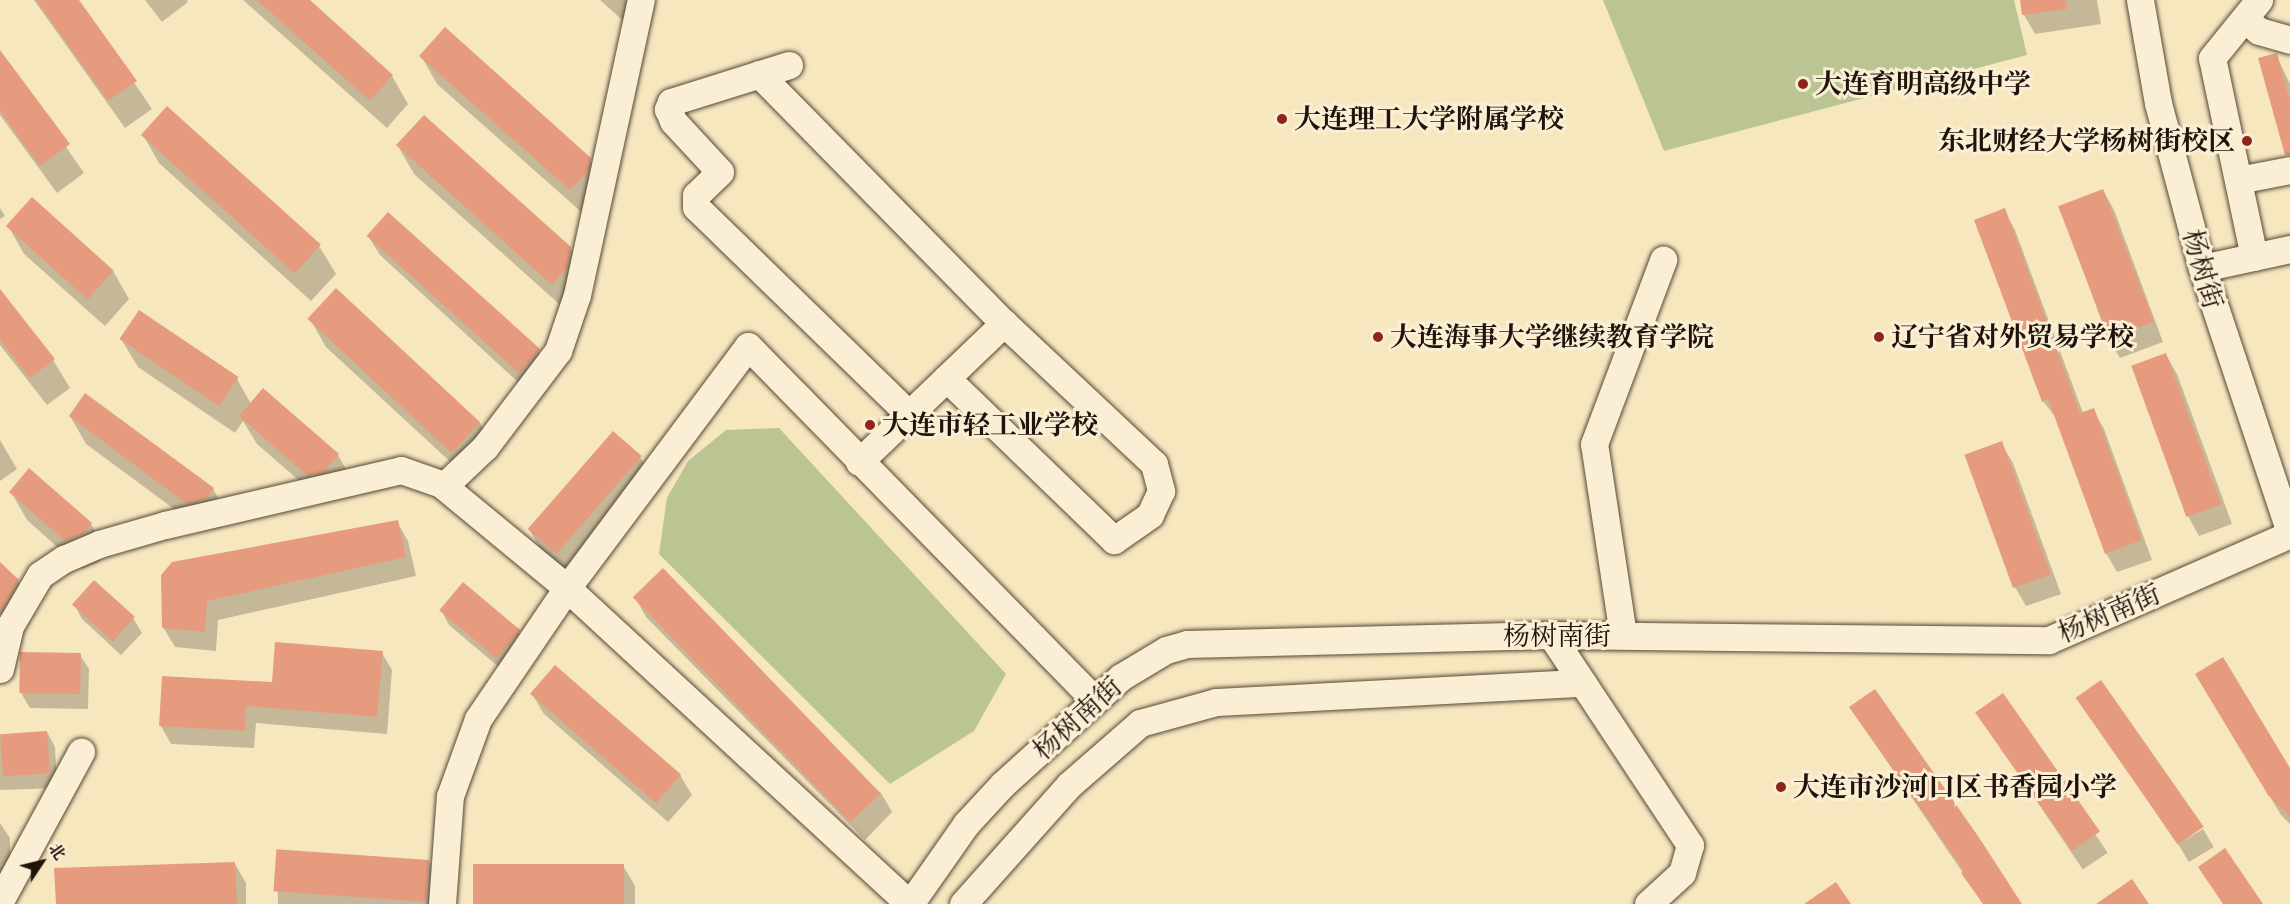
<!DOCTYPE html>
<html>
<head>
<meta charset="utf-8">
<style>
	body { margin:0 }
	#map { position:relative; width:2290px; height:904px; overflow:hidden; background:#f7e7bf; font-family:"EB Garamond","Noto Serif SC",serif }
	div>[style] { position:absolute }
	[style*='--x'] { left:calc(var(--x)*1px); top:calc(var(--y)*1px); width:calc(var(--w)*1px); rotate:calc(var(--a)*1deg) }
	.green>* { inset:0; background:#bbc593 }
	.shadow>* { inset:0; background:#0003; transform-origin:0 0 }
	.building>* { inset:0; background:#e69b7f; transform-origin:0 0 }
	.roads { filter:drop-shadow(0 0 2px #554838) drop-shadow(0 0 2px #554838) }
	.minor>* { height:27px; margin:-13.5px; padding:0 13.5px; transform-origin:13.5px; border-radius:13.5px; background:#faefd5 }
	.dots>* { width:16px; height:16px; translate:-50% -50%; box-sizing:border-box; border:3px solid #faefd5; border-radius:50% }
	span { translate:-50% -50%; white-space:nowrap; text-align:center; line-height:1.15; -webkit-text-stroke:6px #faefd5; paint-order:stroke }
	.poi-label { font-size:27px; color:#1f130b; font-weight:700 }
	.left { translate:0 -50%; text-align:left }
	.right { translate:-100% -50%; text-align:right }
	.street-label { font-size:27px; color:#1f130b }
	.north { position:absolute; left:12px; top:832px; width:60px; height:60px; -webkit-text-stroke:4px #faefd5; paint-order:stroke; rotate:55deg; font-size:16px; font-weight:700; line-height:24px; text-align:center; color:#1f130b }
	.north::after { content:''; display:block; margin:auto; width:21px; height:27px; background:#1f130b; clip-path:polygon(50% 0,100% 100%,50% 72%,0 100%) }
</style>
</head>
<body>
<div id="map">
	<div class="green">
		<div style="clip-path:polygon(1603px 0,2014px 0,2027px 55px,1664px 151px)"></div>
		<div style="clip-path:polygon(779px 428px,1006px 674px,974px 731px,890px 784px,659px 554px,667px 498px,688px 461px,726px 430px)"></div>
	</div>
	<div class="shadow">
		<div style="clip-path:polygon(34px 0,78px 0,152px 109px,125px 128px)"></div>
		<div style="clip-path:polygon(145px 0,187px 0,188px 2px,162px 22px)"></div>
		<div style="clip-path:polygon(243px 0,307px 0,392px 76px,408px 104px,387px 128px)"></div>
		<div style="clip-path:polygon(600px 0,652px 0,629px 26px)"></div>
		<div style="clip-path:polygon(2022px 0,2097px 0,2101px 24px,2035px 34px,2024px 15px)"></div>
		<div style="clip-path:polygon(0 52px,84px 173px,57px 193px,0 115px)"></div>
		<div style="clip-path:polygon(2276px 55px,2290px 84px,2290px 149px)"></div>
		<div style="clip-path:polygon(421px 56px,589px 159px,606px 187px,587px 217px,437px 84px)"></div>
		<div style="clip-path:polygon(143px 135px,319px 246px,336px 274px,311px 301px,159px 163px)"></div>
		<div style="clip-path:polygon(398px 146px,570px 248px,586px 276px,568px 312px,414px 174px)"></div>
		<div style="clip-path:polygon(2103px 190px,2114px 210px,2163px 342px,2120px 358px,2108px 339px,2060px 206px)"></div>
		<div style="clip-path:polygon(32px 199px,113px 271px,129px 299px,105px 326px,24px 254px,8px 226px)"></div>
		<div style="clip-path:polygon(0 208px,5px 216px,0 219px)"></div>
		<div style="clip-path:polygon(2004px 210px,2015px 230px,2083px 413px,2093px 410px,2104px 429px,2152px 560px,2117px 572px,2106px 553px,2057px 419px,2043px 401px)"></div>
		<div style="clip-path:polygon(368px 236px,538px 351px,549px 370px,531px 394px,380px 255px)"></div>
		<div style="clip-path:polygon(336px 290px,480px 423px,496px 451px,470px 480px,326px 347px,310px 319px)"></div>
		<div style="clip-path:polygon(0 292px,53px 360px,70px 388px,47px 405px,0 345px)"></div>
		<div style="clip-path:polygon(121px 339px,237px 379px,251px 404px,263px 390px,338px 455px,354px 483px,340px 499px,325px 503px,257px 444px,243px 421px,235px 433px,138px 367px)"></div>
		<div style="clip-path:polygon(2166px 355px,2177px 374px,2232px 524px,2199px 536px,2188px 516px,2133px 367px)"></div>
		<div style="clip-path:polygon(70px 416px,213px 489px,229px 517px,222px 527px,204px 531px,86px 444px)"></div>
		<div style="clip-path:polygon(0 440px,17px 469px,0 481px)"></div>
		<div style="clip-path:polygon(2001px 443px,2013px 463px,2061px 594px,2026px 606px,2015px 587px)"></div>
		<div style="clip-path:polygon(640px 457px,652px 477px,568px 572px,540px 548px,529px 529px)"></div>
		<div style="clip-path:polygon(29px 470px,91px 524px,107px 552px,99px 562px,82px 569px,27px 520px,11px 492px)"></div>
		<div style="clip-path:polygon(397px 522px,408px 541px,416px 576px,218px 620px,216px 651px,175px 647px,163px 627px,162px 575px)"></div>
		<div style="clip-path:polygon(0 564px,18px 581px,34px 609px,20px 633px,0 614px)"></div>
		<div style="clip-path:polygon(635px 597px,881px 793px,892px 812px,865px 840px,646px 617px)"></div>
		<div style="clip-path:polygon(74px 604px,133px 618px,142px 633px,121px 655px,82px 619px)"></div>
		<div style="clip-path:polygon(441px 610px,518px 631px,527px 645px,507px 674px,449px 625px)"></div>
		<div style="clip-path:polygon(22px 653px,80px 655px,89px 669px,88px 709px,30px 708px,21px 693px)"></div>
		<div style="clip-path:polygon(382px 653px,392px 670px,387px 734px,256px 723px,254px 748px,171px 744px,161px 726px,273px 684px)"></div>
		<div style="clip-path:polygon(556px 668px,680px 775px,692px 795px,668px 822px,544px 714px,532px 694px)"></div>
		<div style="clip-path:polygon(2208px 694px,2290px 771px,2290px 824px,2281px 815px)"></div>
		<div style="left:2002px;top:696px;width:189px;height:30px;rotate:56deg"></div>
		<div style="clip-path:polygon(2078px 698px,2202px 826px,2177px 844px)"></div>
		<div style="clip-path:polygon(1851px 708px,2021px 904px,1984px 904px)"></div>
		<div style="clip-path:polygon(47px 732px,55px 747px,57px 788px,0 790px,0 735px)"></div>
		<div style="clip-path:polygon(0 823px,10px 838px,10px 876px,0 876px)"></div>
		<div style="left:2203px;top:829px;width:21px;height:29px;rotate:59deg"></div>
		<div style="clip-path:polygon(429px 862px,440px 881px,438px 904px,278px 904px,277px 865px)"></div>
		<div style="clip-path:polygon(235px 864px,246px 883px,246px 904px,57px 904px)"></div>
		<div style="clip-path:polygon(624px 867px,635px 886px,635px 904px,475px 904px)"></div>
	</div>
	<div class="building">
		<div style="clip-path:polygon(36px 0,79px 0,137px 81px,108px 101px)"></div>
		<div style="clip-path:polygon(257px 0,310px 0,393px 75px,370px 101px)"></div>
		<div style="clip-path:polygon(2020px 0,2066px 0,2067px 9px,2022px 15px)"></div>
		<div style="clip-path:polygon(445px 27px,591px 158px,588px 171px,570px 190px,419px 56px)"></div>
		<div style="clip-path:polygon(0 50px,70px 144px,40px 166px,0 111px)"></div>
		<div style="clip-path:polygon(2277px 53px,2290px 101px,2290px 155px,2285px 155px,2258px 58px)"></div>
		<div style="left:167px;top:106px;width:207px;height:39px;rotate:42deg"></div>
		<div style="clip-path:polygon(424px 115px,571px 247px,567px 268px,552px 285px,396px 145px)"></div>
		<div style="left:2103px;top:189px;width:142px;height:48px;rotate:69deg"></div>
		<div style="left:32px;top:197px;width:110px;height:39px;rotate:42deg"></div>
		<div style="clip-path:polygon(2005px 208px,2080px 413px,2094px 408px,2142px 540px,2105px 554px,2048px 399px,2042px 402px,1974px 220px)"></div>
		<div style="left:388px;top:212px;width:205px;height:32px;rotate:42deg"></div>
		<div style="left:336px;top:288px;width:197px;height:42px;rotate:43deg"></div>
		<div style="clip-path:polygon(0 289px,55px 359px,30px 378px,0 340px)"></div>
		<div style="left:139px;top:310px;width:120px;height:35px;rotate:34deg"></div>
		<div style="left:2166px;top:353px;width:161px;height:37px;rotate:70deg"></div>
		<div style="clip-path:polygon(263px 388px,339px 454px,324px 472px,308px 476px,239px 416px)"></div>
		<div style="clip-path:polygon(85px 393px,214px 488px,206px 499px,187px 504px,69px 416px)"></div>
		<div style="left:613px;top:431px;width:38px;height:130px;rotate:41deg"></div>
		<div style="left:2002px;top:441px;width:142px;height:40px;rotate:70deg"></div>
		<div style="clip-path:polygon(29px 468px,92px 523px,83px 534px,65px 541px,9px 492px)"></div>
		<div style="clip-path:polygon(398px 520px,406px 557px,207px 601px,205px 632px,162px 628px,161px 575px,172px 562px)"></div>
		<div style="clip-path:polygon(0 562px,19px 580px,0 612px)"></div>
		<div style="left:663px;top:568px;width:313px;height:42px;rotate:46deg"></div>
		<div style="left:94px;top:580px;width:55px;height:33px;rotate:42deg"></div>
		<div style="left:463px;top:582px;width:75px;height:37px;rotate:40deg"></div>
		<div style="clip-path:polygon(275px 642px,383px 651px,377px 717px,246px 706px,245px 731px,159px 726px,162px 676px,272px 682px)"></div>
		<div style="left:20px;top:652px;width:61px;height:41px;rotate:1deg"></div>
		<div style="clip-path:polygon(2223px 657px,2290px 768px,2290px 817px,2268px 795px,2195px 674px)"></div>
		<div style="left:555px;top:665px;width:167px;height:38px;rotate:41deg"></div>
		<div style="left:2101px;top:680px;width:179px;height:31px;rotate:55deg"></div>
		<div style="clip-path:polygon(1875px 689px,1978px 836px,2022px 904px,1983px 904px,1961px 873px,1964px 871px,1849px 707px)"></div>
		<div style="left:2003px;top:693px;width:169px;height:34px;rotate:55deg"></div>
		<div style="left:47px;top:731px;width:42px;height:47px;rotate:86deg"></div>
		<div style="clip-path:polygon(2225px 848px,2263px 904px,2223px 904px,2198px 867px)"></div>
		<div style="left:429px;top:860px;width:42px;height:153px;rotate:94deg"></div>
		<div style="clip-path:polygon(235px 862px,237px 904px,56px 904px,54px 868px)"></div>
		<div style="left:473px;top:864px;width:151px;height:40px"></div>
		<div style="clip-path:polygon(2132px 879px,2149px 904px,2096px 904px)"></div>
		<div style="clip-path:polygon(1836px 882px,1851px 904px,1804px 904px)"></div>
	</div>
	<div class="roads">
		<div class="minor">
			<div style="--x:2140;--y:0;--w:105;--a:80.1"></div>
			<div style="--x:2158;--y:103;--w:171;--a:75.1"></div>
			<div style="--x:2202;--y:268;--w:278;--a:71.6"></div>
			<div style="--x:2245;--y:19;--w:18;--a:41"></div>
			<div style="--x:2259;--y:31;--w:32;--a:16"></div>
			<div style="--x:789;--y:65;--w:124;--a:162.6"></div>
			<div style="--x:671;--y:102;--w:8;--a:113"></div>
			<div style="--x:668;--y:109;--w:13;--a:67"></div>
			<div style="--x:673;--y:121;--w:69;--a:47.3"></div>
			<div style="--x:720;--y:172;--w:33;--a:136"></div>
			<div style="--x:696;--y:195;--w:12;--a:90"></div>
			<div style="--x:696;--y:207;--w:297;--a:44.2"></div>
			<div style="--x:759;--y:74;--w:349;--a:45.5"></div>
			<div style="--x:1004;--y:323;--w:206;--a:43.2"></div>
			<div style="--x:1154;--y:464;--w:28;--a:75"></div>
			<div style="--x:1161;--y:491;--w:26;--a:115"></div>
			<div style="--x:1150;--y:515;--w:44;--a:145.2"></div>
			<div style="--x:1114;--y:540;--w:233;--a:-136"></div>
			<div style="--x:2238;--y:180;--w:53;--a:-10.9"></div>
			<div style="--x:2254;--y:257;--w:203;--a:-101.9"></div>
			<div style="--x:2212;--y:58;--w:75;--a:-51"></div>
			<div style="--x:2202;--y:268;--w:90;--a:-12.2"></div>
			<div style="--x:859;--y:462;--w:201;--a:-43.8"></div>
			<div style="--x:444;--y:486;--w:57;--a:-43.6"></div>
			<div style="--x:485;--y:447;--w:121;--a:-52.8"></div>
			<div style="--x:558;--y:351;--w:59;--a:-71.3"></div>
			<div style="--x:577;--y:295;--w:302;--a:-77.8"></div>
			<div style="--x:1551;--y:635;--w:252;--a:56.5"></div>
			<div style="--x:1690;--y:845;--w:29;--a:106"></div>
			<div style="--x:1682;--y:873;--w:46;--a:137.6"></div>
			<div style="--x:1623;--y:635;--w:193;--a:-98.6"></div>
			<div style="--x:1594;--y:444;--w:197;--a:-69.4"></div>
			<div style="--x:0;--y:669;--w:44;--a:-76.9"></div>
			<div style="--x:10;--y:626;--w:59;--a:-59.5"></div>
			<div style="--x:40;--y:575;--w:29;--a:-34"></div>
			<div style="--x:64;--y:559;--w:38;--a:-23"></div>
			<div style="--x:99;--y:544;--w:69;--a:-16.1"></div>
			<div style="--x:165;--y:525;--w:242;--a:-13.1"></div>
			<div style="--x:401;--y:470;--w:42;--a:19.3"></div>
			<div style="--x:441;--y:484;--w:163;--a:39.5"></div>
			<div style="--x:567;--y:588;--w:466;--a:42.7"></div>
			<div style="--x:0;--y:901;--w:170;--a:-61.5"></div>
			<div style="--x:442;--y:904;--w:108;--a:-85.8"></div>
			<div style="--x:450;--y:796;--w:82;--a:-70"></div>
			<div style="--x:478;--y:719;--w:158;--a:-55.8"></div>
			<div style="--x:567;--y:588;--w:302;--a:-53.2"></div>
			<div style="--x:748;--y:346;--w:496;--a:45.6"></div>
			<div style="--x:910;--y:904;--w:98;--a:-55"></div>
			<div style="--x:966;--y:824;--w:53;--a:-47.3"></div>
			<div style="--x:1002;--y:785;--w:161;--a:-42.2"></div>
			<div style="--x:1121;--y:677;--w:52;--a:-31"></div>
			<div style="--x:1166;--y:650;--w:22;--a:-16"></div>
			<div style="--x:1187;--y:644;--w:364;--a:-1.4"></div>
			<div style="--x:1551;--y:635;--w:498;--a:0.6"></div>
			<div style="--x:2049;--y:640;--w:263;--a:-23.7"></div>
			<div style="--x:963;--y:904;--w:159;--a:-48.3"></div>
			<div style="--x:1069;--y:785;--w:94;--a:-41.1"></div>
			<div style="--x:1140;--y:723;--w:79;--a:-15.4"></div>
			<div style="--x:1216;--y:702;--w:367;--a:-3"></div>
		</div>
	</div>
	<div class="dots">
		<div style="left:1803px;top:84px;background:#8f2418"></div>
		<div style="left:1282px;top:119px;background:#8f2418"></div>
		<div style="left:2247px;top:141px;background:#8f2418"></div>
		<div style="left:1378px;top:337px;background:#8f2418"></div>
		<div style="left:1879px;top:337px;background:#8f2418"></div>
		<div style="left:870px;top:425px;background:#8f2418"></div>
		<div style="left:1781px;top:787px;background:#8f2418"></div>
	</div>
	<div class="poi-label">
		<span class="left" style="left:1815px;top:84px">大连育明高级中学</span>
		<span class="left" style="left:1294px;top:119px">大连理工大学附属学校</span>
		<span class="right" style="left:2235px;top:141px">东北财经大学杨树街校区</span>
		<span class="left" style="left:1390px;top:337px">大连海事大学继续教育学院</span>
		<span class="left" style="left:1891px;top:337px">辽宁省对外贸易学校</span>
		<span class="left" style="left:882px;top:425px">大连市轻工业学校</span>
		<span class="left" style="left:1793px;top:787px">大连市沙河口区书香园小学</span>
	</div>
	<div class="street-label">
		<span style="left:2203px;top:269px;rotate:74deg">杨树街</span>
		<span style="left:2109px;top:613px;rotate:-23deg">杨树南街</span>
		<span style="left:1557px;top:636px">杨树南街</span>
		<span style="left:1077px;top:718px;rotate:-42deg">杨树南街</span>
	</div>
	<div class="north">北</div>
</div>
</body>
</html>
